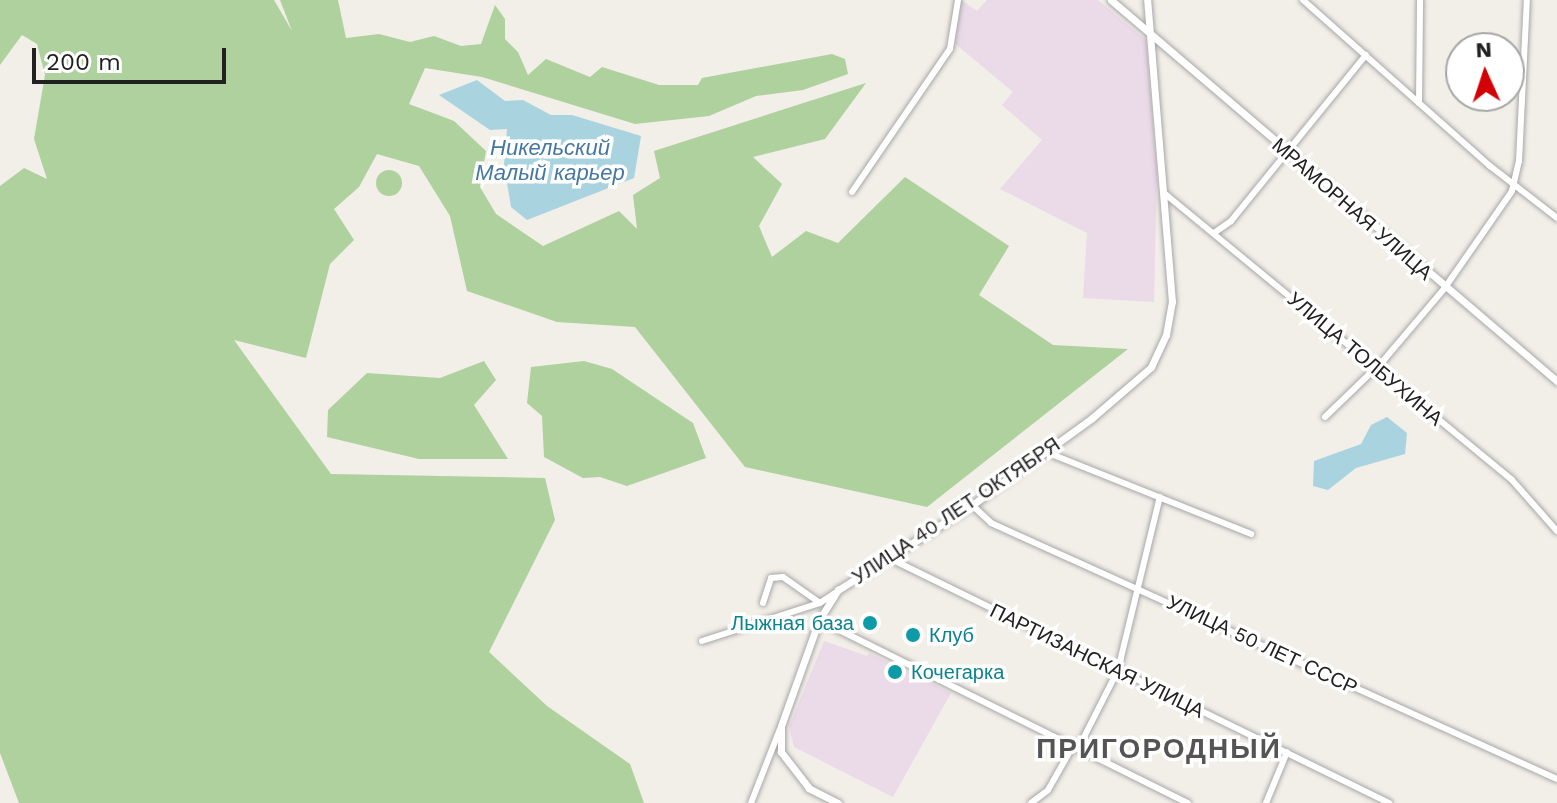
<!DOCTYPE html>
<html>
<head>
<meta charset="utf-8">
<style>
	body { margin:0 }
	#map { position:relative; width:1557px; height:803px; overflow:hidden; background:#f2eee8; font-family:"Work Sans",sans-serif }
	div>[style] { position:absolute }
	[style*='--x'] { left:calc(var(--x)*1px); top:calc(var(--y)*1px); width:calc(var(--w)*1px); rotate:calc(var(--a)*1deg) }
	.industrial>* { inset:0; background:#ebdae8 }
	.forest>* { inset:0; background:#aed19d }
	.round { border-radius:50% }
	.water>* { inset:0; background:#a9d4df }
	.roads { filter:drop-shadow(0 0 2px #a8a8a8) drop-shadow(0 0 2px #a8a8a8) }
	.minor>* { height:6px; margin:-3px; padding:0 3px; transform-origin:3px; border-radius:3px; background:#fff }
	.tertiary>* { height:7px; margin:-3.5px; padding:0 3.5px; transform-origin:3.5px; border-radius:3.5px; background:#fff }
	.dots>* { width:22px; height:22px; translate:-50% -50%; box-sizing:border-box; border:4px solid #fff; border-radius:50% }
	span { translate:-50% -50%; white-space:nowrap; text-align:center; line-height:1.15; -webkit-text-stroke:7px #fff; paint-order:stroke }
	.street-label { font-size:20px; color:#212121 }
	.culture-label { font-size:20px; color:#0d838f }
	.right { translate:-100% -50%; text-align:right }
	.left { translate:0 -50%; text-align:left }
	.water-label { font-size:22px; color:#4577a4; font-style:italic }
	.district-label { font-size:28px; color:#545454; font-weight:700; letter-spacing:2px }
	.north { position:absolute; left:1445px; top:32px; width:80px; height:80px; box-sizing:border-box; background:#fff; border:2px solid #a6a6a6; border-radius:50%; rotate:357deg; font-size:22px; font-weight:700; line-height:32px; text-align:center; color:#212121 }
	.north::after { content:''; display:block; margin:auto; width:28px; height:36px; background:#d30005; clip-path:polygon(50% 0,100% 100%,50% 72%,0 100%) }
	.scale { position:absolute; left:32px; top:48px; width:194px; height:36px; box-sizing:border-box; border:4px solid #212121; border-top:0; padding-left:10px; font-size:24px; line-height:28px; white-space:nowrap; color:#212121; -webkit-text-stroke:6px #fff; paint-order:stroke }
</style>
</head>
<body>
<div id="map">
	<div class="industrial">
		<div style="clip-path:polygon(961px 0,977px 11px,987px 0,1098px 0,1146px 40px,1157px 172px,1154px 302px,1083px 298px,1087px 233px,1000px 189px,1042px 140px,1002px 105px,1013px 92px,953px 42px,958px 21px,954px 9px)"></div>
		<div style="clip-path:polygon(824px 641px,867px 656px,869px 653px,951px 693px,893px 797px,794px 747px,789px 727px)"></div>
	</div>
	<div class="forest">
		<div style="clip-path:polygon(0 0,274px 0,292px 31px,280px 0,338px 0,346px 38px,379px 34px,410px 42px,434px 36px,461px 46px,481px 44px,495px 5px,505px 19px,505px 39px,518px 52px,528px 75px,546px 59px,590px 77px,602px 67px,659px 85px,698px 85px,702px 78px,832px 54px,845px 59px,848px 74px,803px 90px,756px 96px,709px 116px,635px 124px,482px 77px,425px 68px,409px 104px,454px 121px,486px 151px,480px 187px,496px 214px,543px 246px,619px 211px,637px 229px,633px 195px,660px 178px,654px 151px,866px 83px,825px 139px,753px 157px,782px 184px,759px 226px,772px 257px,806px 231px,838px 243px,905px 177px,1009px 246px,979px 295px,1053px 345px,1128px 349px,927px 507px,745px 467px,635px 327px,557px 322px,467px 291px,450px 216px,419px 166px,377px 154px,359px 187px,334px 209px,354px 240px,330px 264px,306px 358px,234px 340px,331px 474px,545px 478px,555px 520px,489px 652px,547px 706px,630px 764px,644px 803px,19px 803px,0 753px,0 186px,24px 168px,47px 179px,34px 139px,45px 75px,37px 44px,22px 35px,0 65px)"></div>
		<div class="round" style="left:376px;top:170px;width:26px;height:26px"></div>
		<div style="clip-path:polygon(484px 361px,496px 380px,474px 405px,508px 459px,419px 459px,327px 437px,328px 410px,367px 373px,440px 378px)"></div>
		<div style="clip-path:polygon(584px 361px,612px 369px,693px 423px,706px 458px,627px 486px,600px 477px,583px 478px,544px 457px,542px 416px,527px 403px,531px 367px)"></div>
	</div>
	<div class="water">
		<div style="clip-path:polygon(477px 80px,505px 101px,523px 100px,551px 115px,572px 115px,641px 136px,634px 178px,527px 220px,511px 207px,504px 165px,507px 129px,490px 130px,439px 95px)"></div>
		<div style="clip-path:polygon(1387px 417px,1407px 433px,1405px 454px,1356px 468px,1328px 490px,1313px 486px,1314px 461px,1361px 444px,1371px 425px)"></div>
	</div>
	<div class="roads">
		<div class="minor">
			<div style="--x:1303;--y:0;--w:250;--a:41.6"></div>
			<div style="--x:1490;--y:166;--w:85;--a:37.8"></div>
			<div style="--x:1419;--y:103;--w:103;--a:-89.4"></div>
			<div style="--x:852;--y:192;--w:173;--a:-55.6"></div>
			<div style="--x:950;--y:49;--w:50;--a:-80.7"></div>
			<div style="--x:1164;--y:193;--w:451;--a:39.5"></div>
			<div style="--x:1512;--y:480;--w:68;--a:48.6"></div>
			<div style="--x:1214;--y:233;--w:21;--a:-35"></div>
			<div style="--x:1231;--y:221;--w:214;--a:-50.9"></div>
			<div style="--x:1325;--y:417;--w:81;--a:-44"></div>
			<div style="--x:1383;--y:361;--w:94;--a:-49.7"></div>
			<div style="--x:1444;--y:289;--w:119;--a:-55.2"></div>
			<div style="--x:1512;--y:191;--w:31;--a:-77"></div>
			<div style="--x:1519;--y:161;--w:161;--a:-87.2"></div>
			<div style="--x:1046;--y:452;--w:221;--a:21.8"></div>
			<div style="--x:972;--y:505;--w:26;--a:43"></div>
			<div style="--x:991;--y:523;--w:621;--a:24.34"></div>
			<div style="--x:891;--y:559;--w:555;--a:26.1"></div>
			<div style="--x:763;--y:603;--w:26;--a:-72"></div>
			<div style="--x:771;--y:578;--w:12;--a:-5"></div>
			<div style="--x:783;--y:577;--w:45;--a:35.1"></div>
			<div style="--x:819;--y:620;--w:412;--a:26.4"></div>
			<div style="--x:702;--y:641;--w:124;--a:-17.9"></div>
			<div style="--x:820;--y:603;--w:18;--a:-34"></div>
			<div style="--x:751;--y:803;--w:79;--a:-68.6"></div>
			<div style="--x:1031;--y:803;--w:21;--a:-37"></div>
			<div style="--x:1048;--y:790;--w:51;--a:-60.4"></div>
			<div style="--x:1073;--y:746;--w:10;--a:-29"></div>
			<div style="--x:1082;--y:741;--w:80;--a:-63.1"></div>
			<div style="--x:1118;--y:670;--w:178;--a:-76.4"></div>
			<div style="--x:1266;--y:803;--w:55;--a:-67.6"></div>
		</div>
		<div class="tertiary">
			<div style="--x:1111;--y:0;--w:587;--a:40.51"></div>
			<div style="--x:838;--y:803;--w:33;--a:-153"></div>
			<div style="--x:809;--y:788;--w:46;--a:-127.9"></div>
			<div style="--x:781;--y:752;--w:26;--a:-90"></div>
			<div style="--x:781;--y:726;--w:113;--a:-70.3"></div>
			<div style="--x:819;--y:620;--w:36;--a:-58"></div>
			<div style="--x:838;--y:590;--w:159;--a:-32.4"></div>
			<div style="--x:972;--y:505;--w:148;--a:-35.9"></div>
			<div style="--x:1092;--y:418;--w:78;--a:-40.8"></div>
			<div style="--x:1151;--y:367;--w:35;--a:-65"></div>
			<div style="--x:1166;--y:335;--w:34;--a:-80"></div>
			<div style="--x:1172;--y:302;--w:303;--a:-94.7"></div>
		</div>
	</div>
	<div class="dots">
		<div style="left:870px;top:623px;background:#0f9aa8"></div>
		<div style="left:913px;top:635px;background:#0f9aa8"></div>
		<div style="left:895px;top:672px;background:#0f9aa8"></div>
	</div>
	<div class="street-label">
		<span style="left:1352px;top:209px;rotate:41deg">МРАМОРНАЯ УЛИЦА</span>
		<span style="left:1365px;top:359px;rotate:40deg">УЛИЦА ТОЛБУХИНА</span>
		<span style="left:956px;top:511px;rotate:-34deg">УЛИЦА 40 ЛЕТ ОКТЯБРЯ</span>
		<span style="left:1262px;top:645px;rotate:25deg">УЛИЦА 50 ЛЕТ СССР</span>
		<span style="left:1097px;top:661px;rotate:26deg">ПАРТИЗАНСКАЯ УЛИЦА</span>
	</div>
	<div class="culture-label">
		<span class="right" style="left:854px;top:623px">Лыжная база</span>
		<span class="left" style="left:929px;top:635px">Клуб</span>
		<span class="left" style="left:911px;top:672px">Кочегарка</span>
	</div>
	<div class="water-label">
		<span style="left:550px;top:160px">Никельский<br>Малый карьер</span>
	</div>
	<div class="district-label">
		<span style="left:1159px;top:749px">ПРИГОРОДНЫЙ</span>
	</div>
	<div class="north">N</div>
	<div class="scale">200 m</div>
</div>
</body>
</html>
